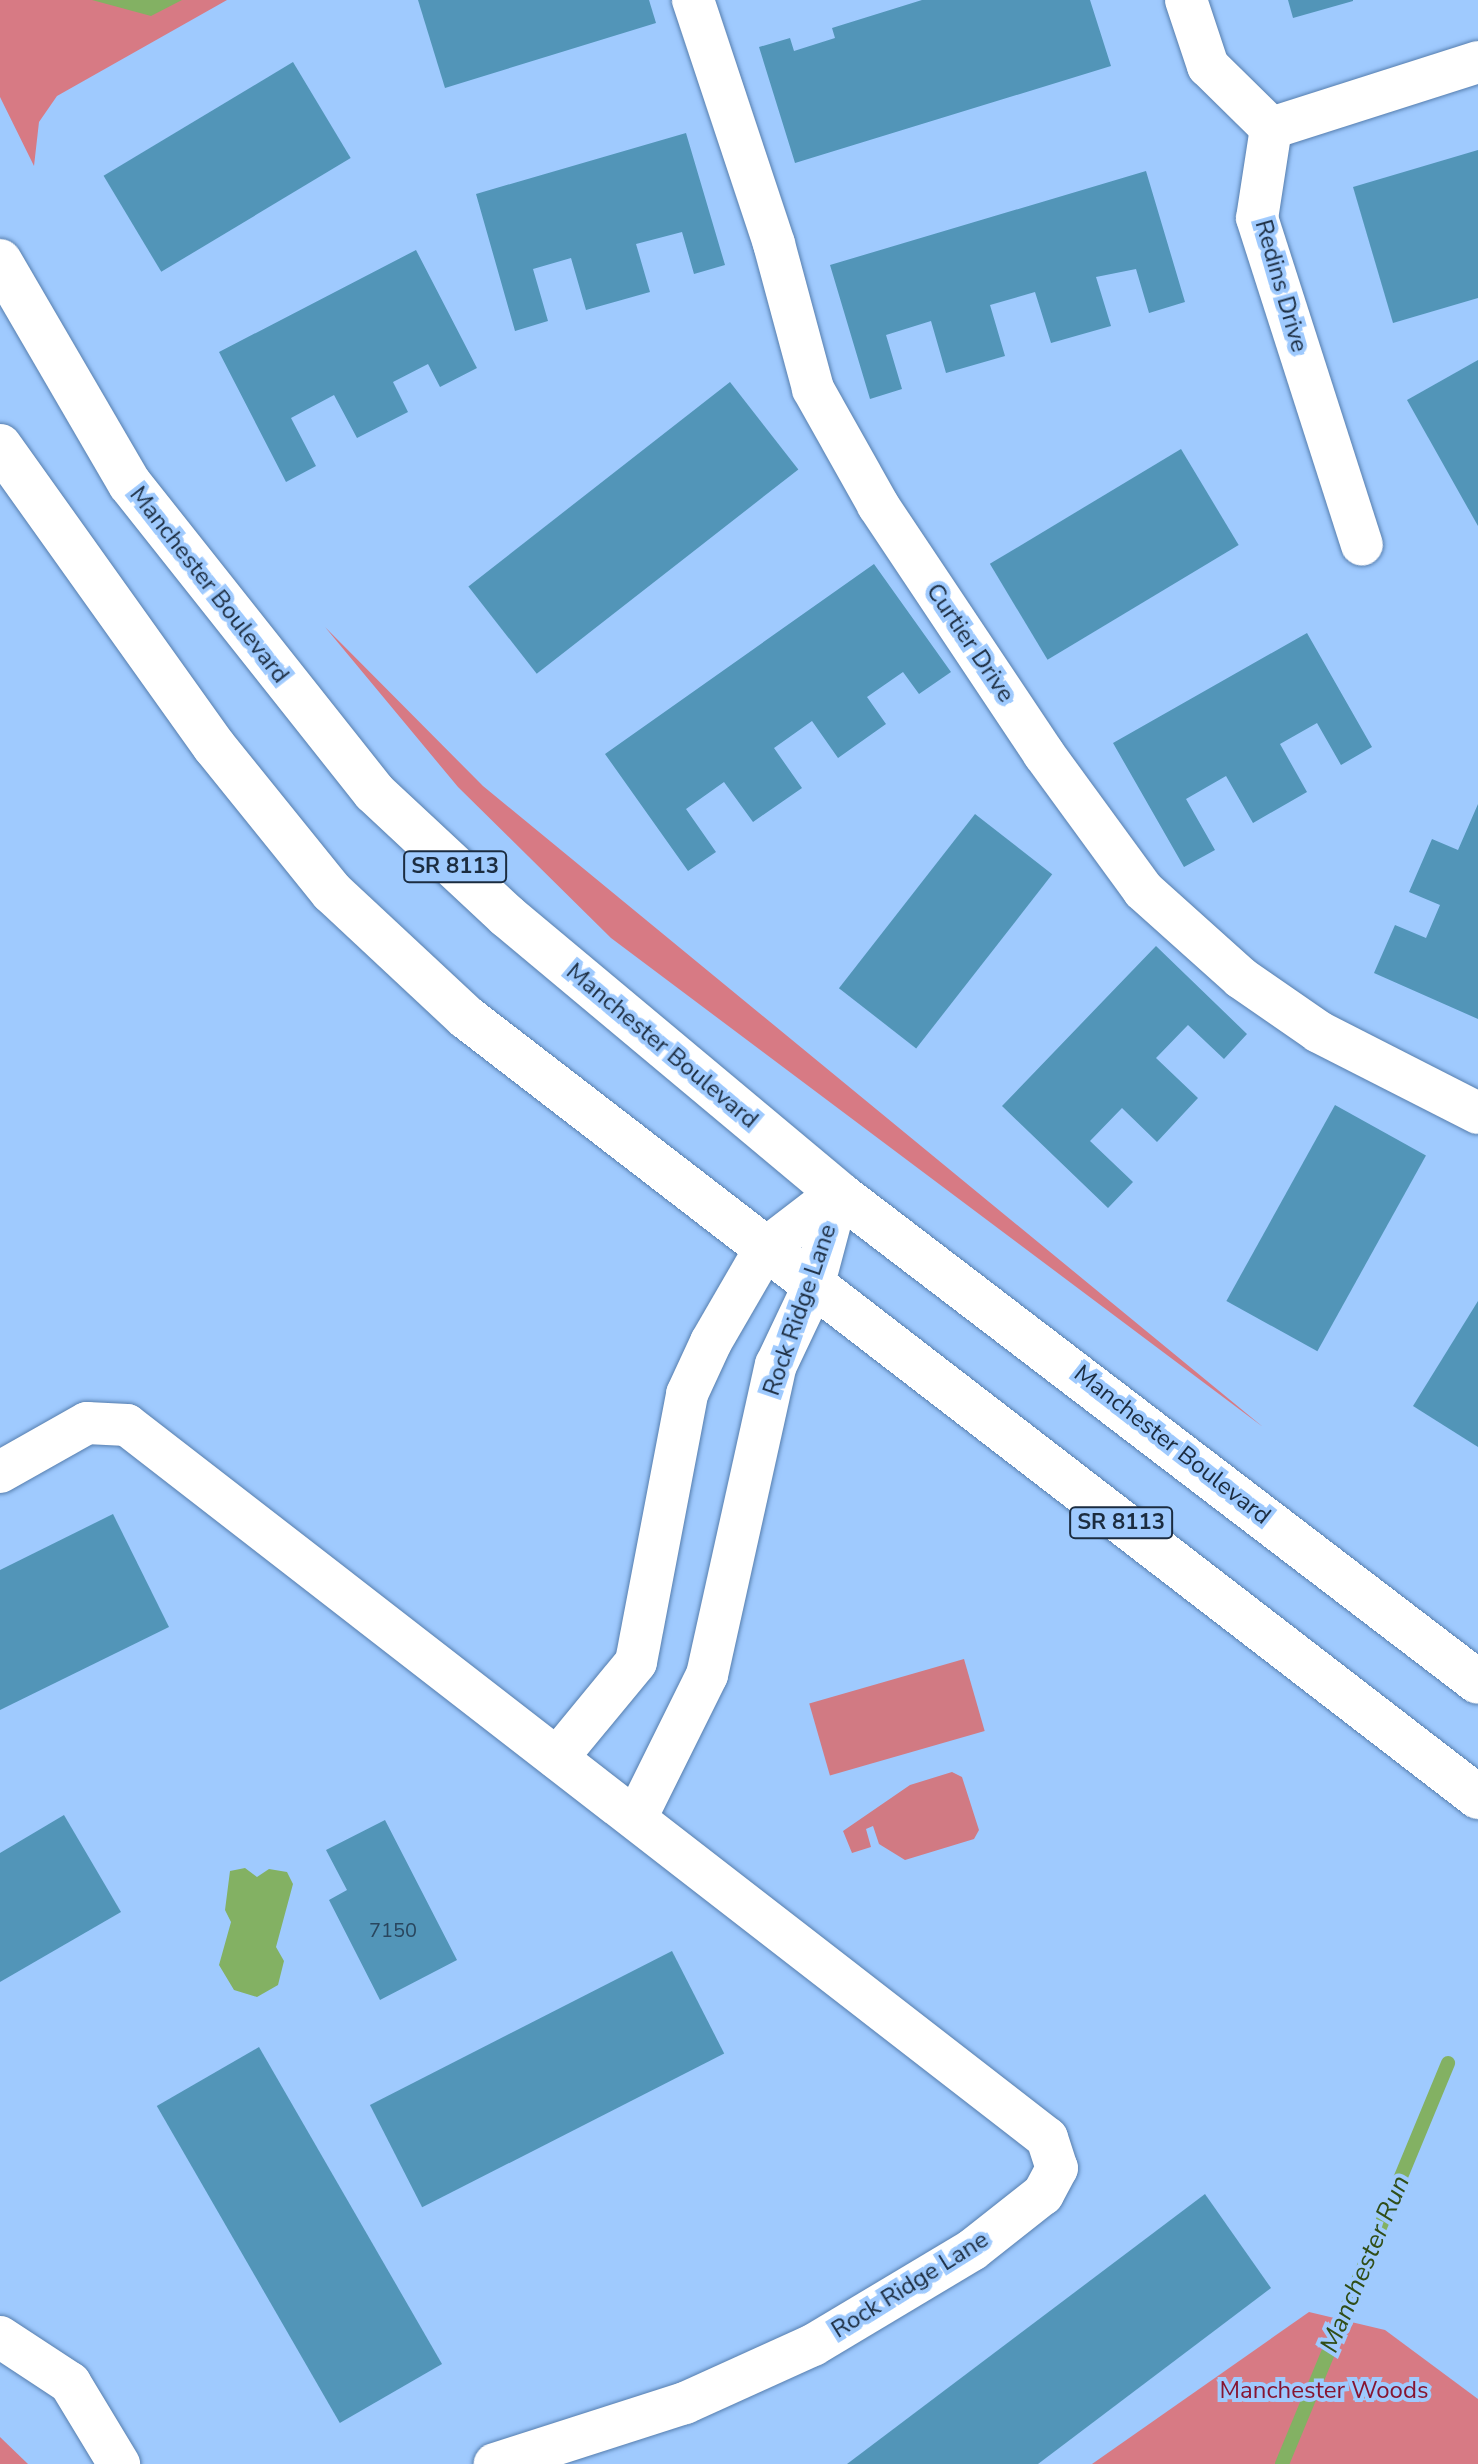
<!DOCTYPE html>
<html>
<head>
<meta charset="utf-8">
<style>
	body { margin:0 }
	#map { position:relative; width:1478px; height:2464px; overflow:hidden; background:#9fcafe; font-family:"Nunito Sans",sans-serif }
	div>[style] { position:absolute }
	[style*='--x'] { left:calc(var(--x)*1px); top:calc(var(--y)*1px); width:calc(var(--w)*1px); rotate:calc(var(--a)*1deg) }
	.green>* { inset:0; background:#d17a83; transform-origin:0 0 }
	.forest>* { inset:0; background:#d77a84 }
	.water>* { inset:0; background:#83b163 }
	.stream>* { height:14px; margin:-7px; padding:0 7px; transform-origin:7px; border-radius:7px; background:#83b163 }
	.building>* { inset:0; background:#5295b8; transform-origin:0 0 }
	.roads { filter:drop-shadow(0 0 2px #567eae) drop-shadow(0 0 2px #567eae) }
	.street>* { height:42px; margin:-21px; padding:0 21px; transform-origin:21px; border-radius:21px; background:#fff }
	.primary>* { height:44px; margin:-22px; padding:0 22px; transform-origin:22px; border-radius:22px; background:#fff }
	span { translate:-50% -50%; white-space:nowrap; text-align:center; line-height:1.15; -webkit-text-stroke:8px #9fcafe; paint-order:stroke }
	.number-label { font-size:20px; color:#29465e }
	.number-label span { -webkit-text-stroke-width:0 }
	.shield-label span { padding:2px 6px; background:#9fcafe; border:2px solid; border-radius:6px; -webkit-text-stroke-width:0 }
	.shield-label { font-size:22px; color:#1b2c40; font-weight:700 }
	.street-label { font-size:24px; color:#1b2c40 }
	.park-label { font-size:24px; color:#861531 }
	.water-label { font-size:26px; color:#304e18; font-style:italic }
</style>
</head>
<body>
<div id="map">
	<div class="green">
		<div style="left:964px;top:1659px;width:75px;height:161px;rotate:74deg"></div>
		<div style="clip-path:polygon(952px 1772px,962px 1777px,979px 1830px,974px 1839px,905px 1860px,879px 1844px,873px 1826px,866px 1829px,871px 1847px,852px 1853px,843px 1831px,910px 1785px)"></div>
	</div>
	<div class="forest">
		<div style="clip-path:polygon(0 0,227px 0,57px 96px,39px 122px,34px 166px,0 97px)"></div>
		<div style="clip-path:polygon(325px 627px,483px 786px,1263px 1427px,611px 938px,458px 787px)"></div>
		<div style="clip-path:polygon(1309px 2312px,1385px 2330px,1478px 2399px,1478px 2464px,1092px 2464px)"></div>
		<div style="clip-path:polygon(0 2437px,28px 2464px,0 2464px)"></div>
	</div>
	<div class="water">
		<div style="clip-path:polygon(92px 0,182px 0,151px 16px)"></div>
		<div style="clip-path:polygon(245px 1868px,257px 1877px,269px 1869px,287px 1872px,293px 1884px,276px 1947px,284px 1961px,278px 1985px,257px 1997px,234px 1990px,219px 1965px,231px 1922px,225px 1910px,230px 1871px)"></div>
	</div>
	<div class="stream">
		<div style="--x:1282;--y:2464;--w:434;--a:-67.5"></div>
	</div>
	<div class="building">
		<div style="clip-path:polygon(418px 0,649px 0,656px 23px,445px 88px)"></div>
		<div style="clip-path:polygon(922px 0,1090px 0,1111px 66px,795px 163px,759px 47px,790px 38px,794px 51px,835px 38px,832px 28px)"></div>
		<div style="clip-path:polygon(1288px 0,1353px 0,1353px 1px,1293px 18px)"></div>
		<div style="left:293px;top:62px;width:112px;height:221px;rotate:59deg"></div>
		<div style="clip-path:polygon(686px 133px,725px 265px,694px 274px,682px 232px,636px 244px,650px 292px,586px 310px,571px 258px,533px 269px,548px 321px,515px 331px,476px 194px)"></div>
		<div style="clip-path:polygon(1478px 150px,1478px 298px,1393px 323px,1353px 187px)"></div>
		<div style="clip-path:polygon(1146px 171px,1185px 302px,1149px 313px,1136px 269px,1096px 277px,1111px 326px,1051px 343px,1035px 292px,990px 305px,1005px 356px,946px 373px,931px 321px,886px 335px,902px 389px,870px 399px,830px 265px)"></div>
		<div style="clip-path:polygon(416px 250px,477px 368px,440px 387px,428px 364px,393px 382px,408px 412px,357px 438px,334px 395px,291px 418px,316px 466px,286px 482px,219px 352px)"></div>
		<div style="clip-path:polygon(1478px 360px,1478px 526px,1407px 400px)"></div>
		<div style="left:730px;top:382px;width:111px;height:332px;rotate:52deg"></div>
		<div style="left:1181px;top:449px;width:112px;height:223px;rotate:59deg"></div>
		<div style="clip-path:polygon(874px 564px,951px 672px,919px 694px,903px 672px,867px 697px,886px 724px,838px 758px,812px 721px,774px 748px,802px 788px,753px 822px,724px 782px,686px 809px,716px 852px,688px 871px,605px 754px)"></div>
		<div style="clip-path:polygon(1307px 633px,1372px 747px,1341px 765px,1317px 723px,1280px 744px,1307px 792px,1253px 823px,1226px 776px,1186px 799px,1215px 850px,1184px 867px,1113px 743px)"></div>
		<div style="clip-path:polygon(1478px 804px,1478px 1019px,1374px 973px,1395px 925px,1426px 938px,1440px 905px,1409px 892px,1432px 839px,1458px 850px)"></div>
		<div style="left:975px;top:814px;width:98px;height:221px;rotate:38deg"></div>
		<div style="clip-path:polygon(1156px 946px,1247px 1034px,1224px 1059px,1188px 1025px,1156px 1058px,1198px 1098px,1157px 1142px,1122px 1108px,1090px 1141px,1133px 1182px,1108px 1208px,1002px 1106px)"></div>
		<div style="left:1335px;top:1105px;width:104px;height:224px;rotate:29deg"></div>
		<div style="clip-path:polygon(1478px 1301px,1478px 1447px,1413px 1406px)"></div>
		<div style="clip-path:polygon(113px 1514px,169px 1627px,0 1710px,0 1570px)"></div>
		<div style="clip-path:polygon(64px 1815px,121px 1912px,0 1982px,0 1853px)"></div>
		<div style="clip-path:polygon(385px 1820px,457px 1960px,380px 2000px,329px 1900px,347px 1890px,326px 1850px)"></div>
		<div style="left:672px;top:1951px;width:115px;height:339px;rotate:63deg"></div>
		<div style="left:259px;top:2047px;width:366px;height:118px;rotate:60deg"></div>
		<div style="clip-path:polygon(1205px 2194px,1271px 2288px,1038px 2464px,847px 2464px)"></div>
	</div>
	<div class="roads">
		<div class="street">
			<div style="--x:693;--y:0;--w:257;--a:71.6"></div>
			<div style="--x:774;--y:244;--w:150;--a:74.9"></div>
			<div style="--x:813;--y:389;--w:133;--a:60.7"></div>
			<div style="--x:878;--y:505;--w:299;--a:56.3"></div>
			<div style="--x:1044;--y:754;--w:168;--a:53.9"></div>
			<div style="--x:1143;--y:890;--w:132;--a:41.9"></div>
			<div style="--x:1241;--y:978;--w:95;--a:34.7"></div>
			<div style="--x:1319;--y:1032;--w:178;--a:27"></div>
			<div style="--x:1186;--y:0;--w:70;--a:71.6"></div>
			<div style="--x:1208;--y:66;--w:88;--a:44.5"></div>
			<div style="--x:1271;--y:128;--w:91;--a:98.8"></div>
			<div style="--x:1257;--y:218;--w:343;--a:72.2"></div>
			<div style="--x:1271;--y:128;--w:217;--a:-17.7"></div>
			<div style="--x:0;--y:1472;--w:100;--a:-29.4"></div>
			<div style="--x:87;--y:1423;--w:40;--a:2.9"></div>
			<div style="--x:127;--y:1425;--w:1164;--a:37.78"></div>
			<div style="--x:1047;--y:2138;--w:32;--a:72"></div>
			<div style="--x:1057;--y:2168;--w:30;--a:118"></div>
			<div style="--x:1043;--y:2194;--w:90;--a:141.7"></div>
			<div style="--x:972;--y:2250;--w:185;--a:149.1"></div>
			<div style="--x:813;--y:2345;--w:141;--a:155.6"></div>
			<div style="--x:685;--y:2403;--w:200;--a:162.2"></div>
			<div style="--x:557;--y:1758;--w:124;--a:-50.5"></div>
			<div style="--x:636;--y:1662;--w:273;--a:-79.2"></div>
			<div style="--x:687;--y:1394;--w:57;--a:-65.2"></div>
			<div style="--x:711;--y:1342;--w:108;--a:-59.9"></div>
			<div style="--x:765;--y:1249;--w:92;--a:-37.5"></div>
			<div style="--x:636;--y:1818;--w:160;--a:-63.6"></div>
			<div style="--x:707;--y:1675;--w:318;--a:-77.5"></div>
			<div style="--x:776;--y:1365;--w:86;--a:-64.6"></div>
			<div style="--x:813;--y:1287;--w:97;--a:-75.1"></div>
			<div style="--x:0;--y:2337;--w:84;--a:33.3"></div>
			<div style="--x:70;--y:2383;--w:95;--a:58.8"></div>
		</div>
		<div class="primary">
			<div style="--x:0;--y:261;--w:258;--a:59.8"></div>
			<div style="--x:130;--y:484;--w:393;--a:51.6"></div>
			<div style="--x:374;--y:792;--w:182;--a:43"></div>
			<div style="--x:507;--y:916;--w:432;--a:39.9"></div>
			<div style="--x:838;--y:1193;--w:805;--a:37.38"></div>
			<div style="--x:0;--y:446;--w:369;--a:54.5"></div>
			<div style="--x:214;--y:746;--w:188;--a:51.1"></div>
			<div style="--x:332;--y:892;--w:183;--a:43"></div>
			<div style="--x:466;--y:1017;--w:1278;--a:37.62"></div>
		</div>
	</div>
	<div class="number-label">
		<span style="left:393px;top:1930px">7150</span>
	</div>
	<div class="shield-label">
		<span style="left:455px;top:867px">SR 8113</span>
		<span style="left:1121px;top:1523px">SR 8113</span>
	</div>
	<div class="street-label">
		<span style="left:1281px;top:286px;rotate:74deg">Redins Drive</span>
		<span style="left:209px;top:585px;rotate:52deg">Manchester Boulevard</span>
		<span style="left:970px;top:643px;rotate:56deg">Curtier Drive</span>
		<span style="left:662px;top:1046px;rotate:40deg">Manchester Boulevard</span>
		<span style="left:800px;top:1310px;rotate:-71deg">Rock Ridge Lane</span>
		<span style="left:1172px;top:1445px;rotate:38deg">Manchester Boulevard</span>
		<span style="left:910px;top:2285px;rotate:-32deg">Rock Ridge Lane</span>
	</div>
	<div class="park-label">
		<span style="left:1324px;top:2391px">Manchester Woods</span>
	</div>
	<div class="water-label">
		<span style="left:1365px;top:2264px;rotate:-67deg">Manchester Run</span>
	</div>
</div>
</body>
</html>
